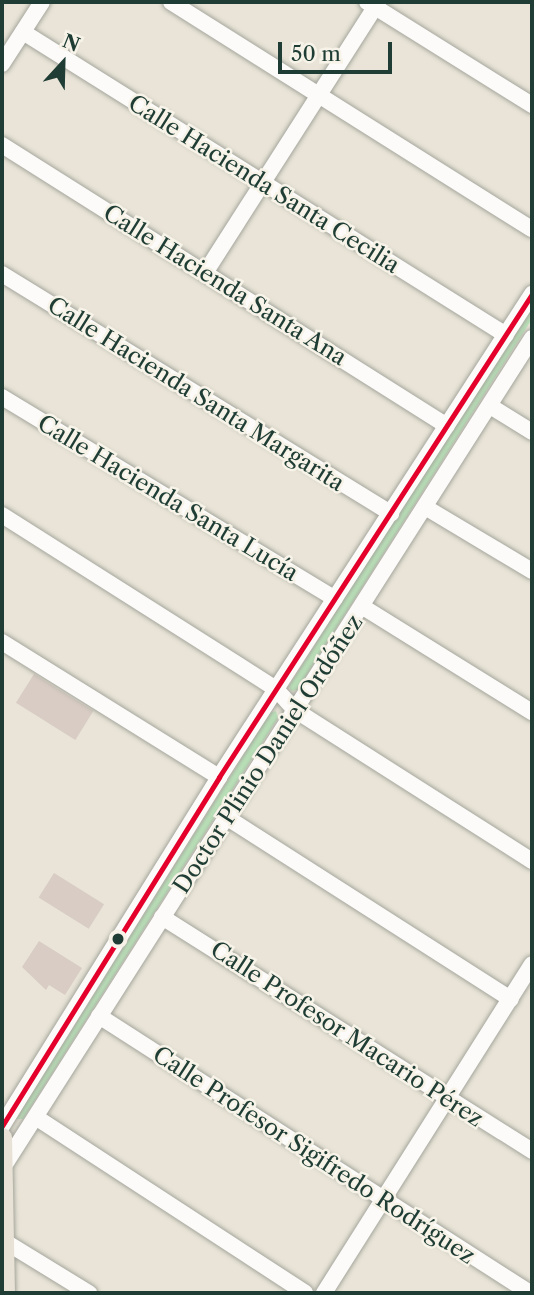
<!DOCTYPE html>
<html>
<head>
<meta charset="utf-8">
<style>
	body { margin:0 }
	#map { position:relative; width:534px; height:1295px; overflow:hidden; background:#e9e4d7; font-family:"Libre Caslon Text",serif }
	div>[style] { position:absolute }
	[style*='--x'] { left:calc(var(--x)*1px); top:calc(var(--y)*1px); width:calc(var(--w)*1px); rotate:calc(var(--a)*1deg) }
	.green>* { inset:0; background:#b9e2b8 }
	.building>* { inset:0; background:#d8ccc4; transform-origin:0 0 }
	.roads { filter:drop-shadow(0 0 2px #a5a69d) drop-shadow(0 0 2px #a5a69d) }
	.minor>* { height:16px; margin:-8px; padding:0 8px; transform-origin:8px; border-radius:8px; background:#fcfbf9 }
	.major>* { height:19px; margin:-9.5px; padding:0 9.5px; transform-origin:9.5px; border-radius:9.5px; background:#e8e1d5 }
	.bus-1>* { height:5px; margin:-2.5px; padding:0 2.5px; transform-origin:2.5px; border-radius:2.5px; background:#e4002b }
	.dots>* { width:19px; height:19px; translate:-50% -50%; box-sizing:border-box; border:4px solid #f7f3e8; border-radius:50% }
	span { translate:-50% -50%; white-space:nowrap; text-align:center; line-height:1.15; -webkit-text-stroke:5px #f7f3e8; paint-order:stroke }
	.street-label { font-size:23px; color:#1f3d34 }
	.frame { position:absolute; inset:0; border:4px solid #1f3d34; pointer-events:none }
	.north { position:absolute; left:28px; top:28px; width:70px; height:70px; -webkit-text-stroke:5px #f7f3e8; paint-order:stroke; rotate:22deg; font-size:19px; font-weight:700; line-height:28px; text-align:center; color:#1f3d34 }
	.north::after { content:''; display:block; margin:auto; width:24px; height:32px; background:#1f3d34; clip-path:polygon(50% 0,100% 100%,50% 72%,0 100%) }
	.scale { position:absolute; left:278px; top:42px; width:114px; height:32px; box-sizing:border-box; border:4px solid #1f3d34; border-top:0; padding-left:9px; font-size:21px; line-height:24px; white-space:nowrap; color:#1f3d34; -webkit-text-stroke:5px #f7f3e8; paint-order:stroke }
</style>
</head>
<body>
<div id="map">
	<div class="green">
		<div style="clip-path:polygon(532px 302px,532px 319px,297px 690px,291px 691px,289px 686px)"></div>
		<div style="clip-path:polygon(276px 711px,278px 718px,23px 1119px,16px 1119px,270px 713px)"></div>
	</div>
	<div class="building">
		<div style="left:34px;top:674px;width:70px;height:34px;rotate:32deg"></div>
		<div style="left:54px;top:873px;width:59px;height:29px;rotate:32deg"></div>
		<div style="clip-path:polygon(39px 941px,82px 968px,65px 995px,49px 985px,46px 990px,22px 967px)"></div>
	</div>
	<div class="roads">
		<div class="minor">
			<div style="--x:171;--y:2;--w:426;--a:32.2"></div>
			<div style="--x:367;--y:2;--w:195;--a:32"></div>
			<div style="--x:23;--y:32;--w:570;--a:32.1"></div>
			<div style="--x:2;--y:64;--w:74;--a:-57.2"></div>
			<div style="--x:2;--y:145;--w:526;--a:32.27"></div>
			<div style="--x:205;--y:273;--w:322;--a:-57.4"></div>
			<div style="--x:2;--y:274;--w:457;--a:31.6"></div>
			<div style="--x:2;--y:397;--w:389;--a:31.2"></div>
			<div style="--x:490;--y:406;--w:49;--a:31.8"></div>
			<div style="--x:425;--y:507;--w:125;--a:30.9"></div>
			<div style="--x:2;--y:515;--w:325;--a:32.4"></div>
			<div style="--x:276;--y:689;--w:28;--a:48"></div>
			<div style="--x:295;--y:710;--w:281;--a:32.5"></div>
			<div style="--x:363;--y:607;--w:199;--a:31.9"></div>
			<div style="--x:2;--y:642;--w:256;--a:31.9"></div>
			<div style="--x:226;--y:817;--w:338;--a:32.6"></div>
			<div style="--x:162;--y:917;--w:438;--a:32.3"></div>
			<div style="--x:99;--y:1016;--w:512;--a:32.73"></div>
			<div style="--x:37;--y:1118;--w:320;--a:33.1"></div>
			<div style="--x:2;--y:1126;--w:411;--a:-58.1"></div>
			<div style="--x:219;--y:777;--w:576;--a:-57.06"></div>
			<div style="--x:2;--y:1169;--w:986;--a:-57.47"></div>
			<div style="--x:4;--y:1241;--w:100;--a:31.5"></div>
			<div style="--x:324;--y:1293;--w:389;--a:-57.7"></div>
		</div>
		<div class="major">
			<div style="--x:2;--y:1137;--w:156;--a:88.9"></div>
		</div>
	</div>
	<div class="bus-1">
		<div style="--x:2;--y:1126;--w:411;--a:-58.1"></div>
		<div style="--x:219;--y:777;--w:576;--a:-57.06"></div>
	</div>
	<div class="dots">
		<div style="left:118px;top:939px;background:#1f3d34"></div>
	</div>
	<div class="street-label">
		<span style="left:264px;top:184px;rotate:32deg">Calle Hacienda Santa Cecilia</span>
		<span style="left:225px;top:285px;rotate:32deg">Calle Hacienda Santa Ana</span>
		<span style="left:196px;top:394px;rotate:32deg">Calle Hacienda Santa Margarita</span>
		<span style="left:168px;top:498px;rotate:31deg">Calle Hacienda Santa Lucía</span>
		<span style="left:268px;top:754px;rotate:-57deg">Doctor Plinio Daniel Ordóñez</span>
		<span style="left:347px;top:1034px;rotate:33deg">Calle Profesor Macario Pérez</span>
		<span style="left:314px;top:1155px;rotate:33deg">Calle Profesor Sigifredo Rodríguez</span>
	</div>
	<div class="frame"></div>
	<div class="north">N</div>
	<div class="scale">50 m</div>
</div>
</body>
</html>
